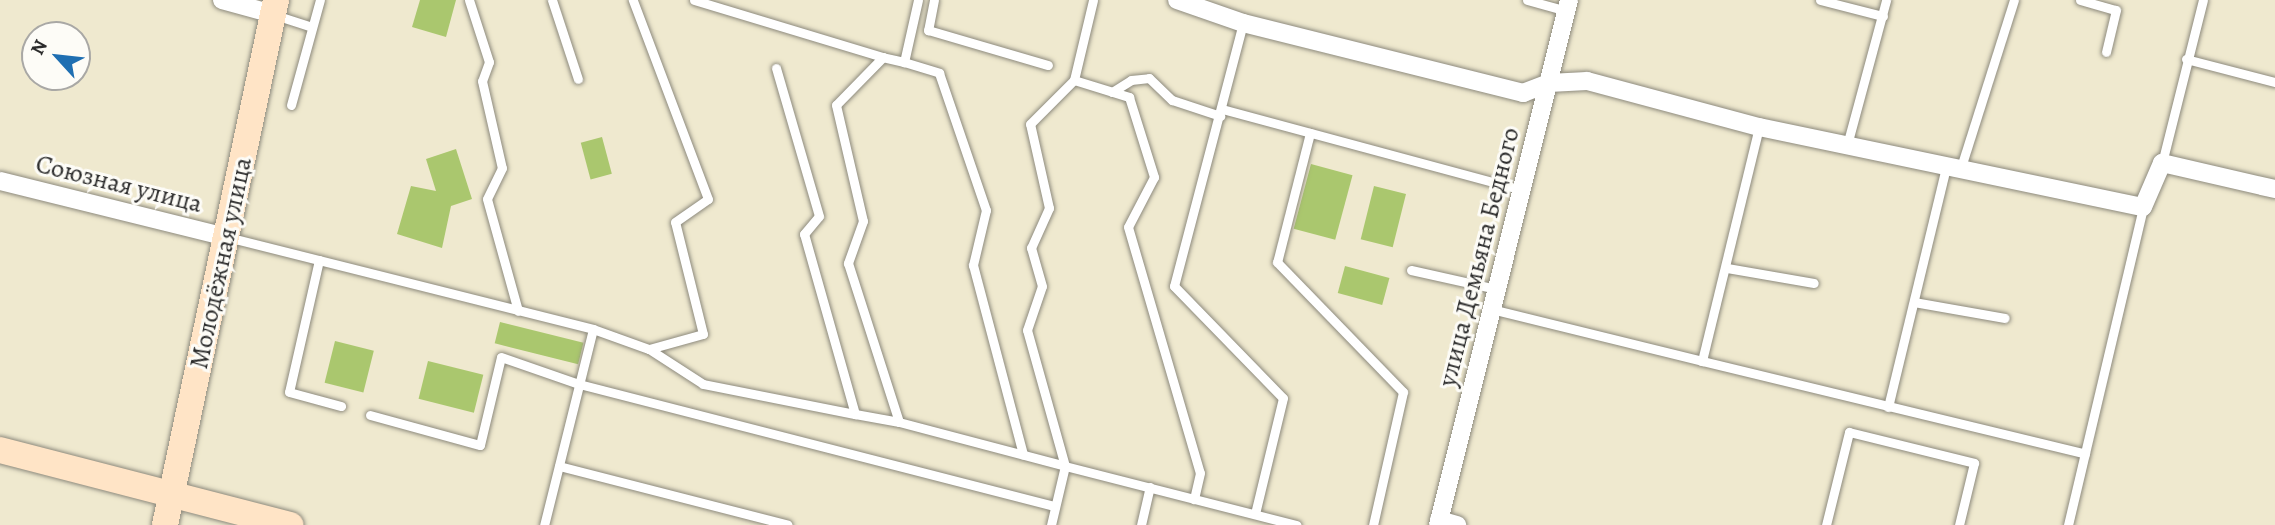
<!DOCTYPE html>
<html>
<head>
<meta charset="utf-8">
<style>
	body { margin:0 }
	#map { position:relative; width:2275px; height:525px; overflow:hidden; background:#efe9cf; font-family:Alegreya,serif }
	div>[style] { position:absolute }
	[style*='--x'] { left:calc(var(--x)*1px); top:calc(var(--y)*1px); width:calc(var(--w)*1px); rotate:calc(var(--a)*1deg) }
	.green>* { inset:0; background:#aac76e; transform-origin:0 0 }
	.roads { filter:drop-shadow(0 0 2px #8d8a7d) drop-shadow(0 0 2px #8d8a7d) }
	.lane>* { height:9px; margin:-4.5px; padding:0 4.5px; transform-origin:4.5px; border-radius:4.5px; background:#fff }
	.street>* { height:18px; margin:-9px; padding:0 9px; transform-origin:9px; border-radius:9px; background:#fff }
	.secondary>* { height:26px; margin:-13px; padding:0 13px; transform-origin:13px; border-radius:13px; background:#ffe4c6 }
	span { translate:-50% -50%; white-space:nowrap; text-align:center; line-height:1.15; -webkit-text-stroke:6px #fdfcf7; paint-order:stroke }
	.street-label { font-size:26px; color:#2b2b2b }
	.north { position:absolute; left:21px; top:21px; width:70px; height:70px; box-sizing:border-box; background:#fdfcf7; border:2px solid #a9a8a5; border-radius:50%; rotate:297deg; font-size:19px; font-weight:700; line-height:28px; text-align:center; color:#2b2b2b }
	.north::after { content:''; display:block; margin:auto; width:24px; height:32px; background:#1f6fb2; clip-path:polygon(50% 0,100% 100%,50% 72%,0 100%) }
</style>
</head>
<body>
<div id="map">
	<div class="green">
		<div style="clip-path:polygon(420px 0,456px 0,446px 37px,412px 27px)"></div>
		<div style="left:602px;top:137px;width:38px;height:22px;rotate:75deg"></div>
		<div style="clip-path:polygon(456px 149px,472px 199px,451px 206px,442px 248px,397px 234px,411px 186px,436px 191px,426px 159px)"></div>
		<div style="left:1311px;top:164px;width:43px;height:67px;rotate:15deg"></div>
		<div style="left:1374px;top:186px;width:33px;height:55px;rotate:14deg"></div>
		<div style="left:1345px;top:266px;width:46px;height:28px;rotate:15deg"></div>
		<div style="left:500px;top:322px;width:86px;height:22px;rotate:14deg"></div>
		<div style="left:335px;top:341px;width:40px;height:43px;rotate:14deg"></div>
		<div style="left:428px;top:361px;width:57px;height:39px;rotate:14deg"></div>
	</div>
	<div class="roads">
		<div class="lane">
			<div style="--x:469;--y:0;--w:65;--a:72.1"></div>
			<div style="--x:489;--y:62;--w:20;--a:110"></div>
			<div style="--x:482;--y:81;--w:89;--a:77.1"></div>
			<div style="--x:502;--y:168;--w:34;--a:116"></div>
			<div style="--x:487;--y:199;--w:116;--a:74.5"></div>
			<div style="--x:552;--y:0;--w:83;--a:71.8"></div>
			<div style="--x:694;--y:0;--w:197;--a:16.8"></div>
			<div style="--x:918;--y:0;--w:64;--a:102.7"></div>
			<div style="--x:904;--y:62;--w:22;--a:-167"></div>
			<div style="--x:883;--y:57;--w:67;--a:134.4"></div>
			<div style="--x:836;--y:105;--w:119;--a:76.9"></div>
			<div style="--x:863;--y:221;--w:45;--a:109.7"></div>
			<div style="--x:848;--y:263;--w:167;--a:72.2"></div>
			<div style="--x:899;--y:422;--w:172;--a:14.8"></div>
			<div style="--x:1065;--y:466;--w:141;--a:-105.6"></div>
			<div style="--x:1027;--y:330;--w:46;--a:-71.2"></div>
			<div style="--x:1042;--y:286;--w:40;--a:-106"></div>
			<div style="--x:1031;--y:248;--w:44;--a:-65.8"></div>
			<div style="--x:1049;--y:208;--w:86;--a:-102.7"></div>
			<div style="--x:1030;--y:124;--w:62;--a:-45"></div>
			<div style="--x:1074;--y:80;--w:82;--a:-76.6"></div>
			<div style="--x:934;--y:0;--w:31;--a:101"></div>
			<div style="--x:928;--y:30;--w:125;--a:16.3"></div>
			<div style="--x:1527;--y:0;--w:41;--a:15.4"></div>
			<div style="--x:1820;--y:0;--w:65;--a:14.3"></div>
			<div style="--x:2080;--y:0;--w:37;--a:16"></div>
			<div style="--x:2116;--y:10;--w:43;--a:103.4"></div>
			<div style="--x:275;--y:15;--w:39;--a:18"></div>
			<div style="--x:1243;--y:23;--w:272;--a:104.7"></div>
			<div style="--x:1174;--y:286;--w:156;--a:45.8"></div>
			<div style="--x:1283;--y:398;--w:119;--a:103.6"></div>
			<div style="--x:2186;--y:59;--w:92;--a:14.5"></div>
			<div style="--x:904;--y:62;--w:37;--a:17"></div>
			<div style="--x:939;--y:73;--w:145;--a:71.1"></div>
			<div style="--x:986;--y:210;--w:57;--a:103.3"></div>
			<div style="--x:973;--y:265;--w:196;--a:75.2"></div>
			<div style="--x:1074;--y:80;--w:58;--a:17.2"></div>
			<div style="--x:1129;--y:97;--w:84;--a:72.6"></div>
			<div style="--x:1154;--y:177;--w:56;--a:117.5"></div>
			<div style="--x:1128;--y:227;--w:256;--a:73.7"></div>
			<div style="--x:1200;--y:473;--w:27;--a:103"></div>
			<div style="--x:1112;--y:92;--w:22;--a:-32"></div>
			<div style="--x:1131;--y:80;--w:18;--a:-6"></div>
			<div style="--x:1149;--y:78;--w:32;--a:44"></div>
			<div style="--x:1172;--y:100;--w:51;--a:18.4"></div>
			<div style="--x:291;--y:105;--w:109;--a:-74.6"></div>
			<div style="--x:1222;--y:109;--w:312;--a:15.1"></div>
			<div style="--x:1759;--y:127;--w:241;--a:103.7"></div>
			<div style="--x:1702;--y:361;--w:394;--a:13.6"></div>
			<div style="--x:1310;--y:133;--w:133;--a:104.3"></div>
			<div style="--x:1277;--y:262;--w:181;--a:45.9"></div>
			<div style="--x:1403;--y:392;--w:136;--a:102.7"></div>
			<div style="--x:1847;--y:145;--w:150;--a:-74.9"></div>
			<div style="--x:2162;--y:163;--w:168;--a:-75.9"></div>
			<div style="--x:1961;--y:167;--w:175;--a:-72.4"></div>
			<div style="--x:227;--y:237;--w:377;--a:14.1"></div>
			<div style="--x:593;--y:329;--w:202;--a:104"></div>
			<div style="--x:319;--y:260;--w:135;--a:102.8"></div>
			<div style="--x:289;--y:392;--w:54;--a:15.1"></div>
			<div style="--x:1727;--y:268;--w:88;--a:9.8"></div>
			<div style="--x:1411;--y:270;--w:88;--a:12.5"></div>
			<div style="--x:1914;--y:302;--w:92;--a:10"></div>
			<div style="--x:1495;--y:310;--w:213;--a:13.8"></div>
			<div style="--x:593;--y:329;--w:59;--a:19.7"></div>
			<div style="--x:649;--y:349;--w:56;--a:-15.5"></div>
			<div style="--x:703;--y:334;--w:115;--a:-104"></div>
			<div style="--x:675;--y:222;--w:40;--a:-34.9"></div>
			<div style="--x:708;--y:199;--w:213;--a:-110.7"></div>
			<div style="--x:649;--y:349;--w:64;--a:32.9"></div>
			<div style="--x:703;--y:384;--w:155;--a:11.2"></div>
			<div style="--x:855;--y:414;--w:187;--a:-105.8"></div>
			<div style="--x:804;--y:234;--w:23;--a:-50"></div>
			<div style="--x:819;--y:216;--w:154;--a:-106.2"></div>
			<div style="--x:1888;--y:407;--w:250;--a:-76.4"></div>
			<div style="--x:855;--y:414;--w:45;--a:10.3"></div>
			<div style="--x:370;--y:415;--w:114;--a:15.3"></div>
			<div style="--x:480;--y:445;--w:90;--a:-76.6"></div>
			<div style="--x:501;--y:357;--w:83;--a:19.1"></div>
			<div style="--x:579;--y:384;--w:491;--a:14.4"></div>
			<div style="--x:559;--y:466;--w:236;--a:14.4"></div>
			<div style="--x:1051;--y:525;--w:61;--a:-76.7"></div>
			<div style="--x:1065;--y:466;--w:239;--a:14.3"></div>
			<div style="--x:1141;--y:525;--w:39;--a:-77"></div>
			<div style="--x:1826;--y:525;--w:96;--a:-76.1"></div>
			<div style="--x:1849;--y:432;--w:129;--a:13.9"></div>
			<div style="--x:1974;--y:463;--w:64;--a:103.6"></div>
			<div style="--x:2068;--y:525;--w:327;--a:-76.7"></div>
		</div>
		<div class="street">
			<div style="--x:222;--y:0;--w:53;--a:15.4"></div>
			<div style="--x:1177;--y:0;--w:70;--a:19.2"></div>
			<div style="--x:1243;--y:23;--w:289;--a:14"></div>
			<div style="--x:1523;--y:93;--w:28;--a:-21"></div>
			<div style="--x:1549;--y:83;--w:38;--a:-3"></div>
			<div style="--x:1587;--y:81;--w:178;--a:15"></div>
			<div style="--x:1759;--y:127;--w:392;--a:11.8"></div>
			<div style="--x:2143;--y:207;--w:48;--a:-66.6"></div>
			<div style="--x:2162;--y:163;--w:116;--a:13"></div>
			<div style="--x:0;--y:181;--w:233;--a:13.9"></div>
			<div style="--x:1439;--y:520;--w:19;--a:16"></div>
			<div style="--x:1438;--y:525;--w:541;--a:-75.99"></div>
		</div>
		<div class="secondary">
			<div style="--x:0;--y:450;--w:300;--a:14.5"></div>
			<div style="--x:165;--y:525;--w:537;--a:-78.06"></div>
		</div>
	</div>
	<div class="street-label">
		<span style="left:119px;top:184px;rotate:14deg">Союзная улица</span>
		<span style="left:1479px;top:257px;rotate:-76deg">улица Демьяна Бедного</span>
		<span style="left:221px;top:263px;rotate:-78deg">Молодёжная улица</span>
	</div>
	<div class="north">N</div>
</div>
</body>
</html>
